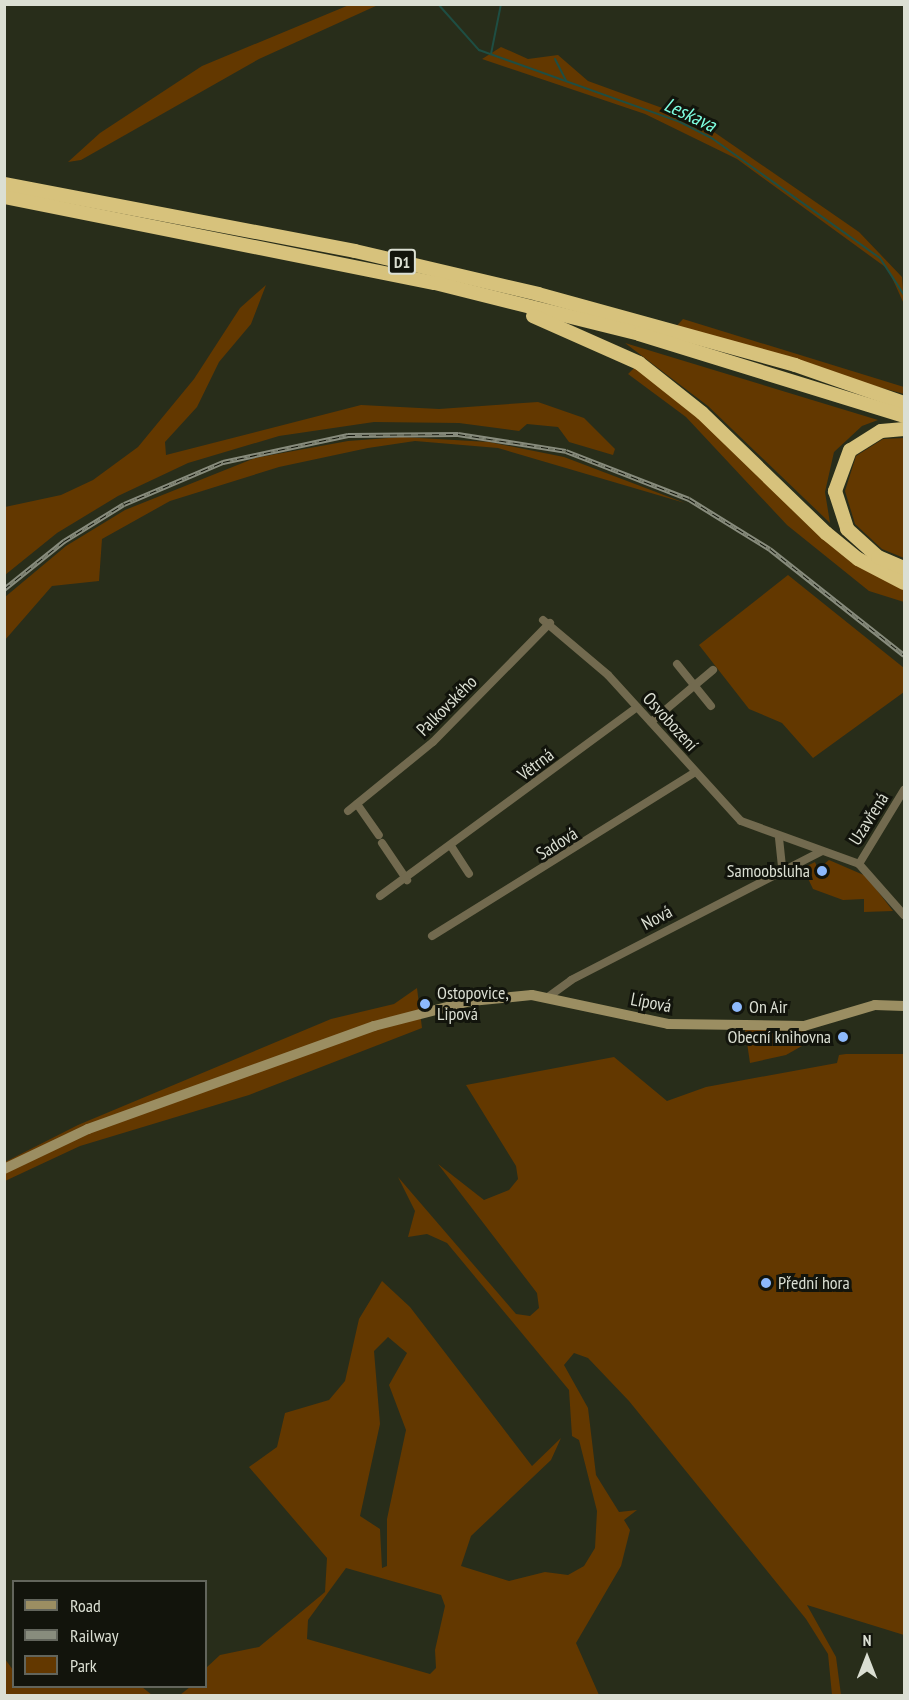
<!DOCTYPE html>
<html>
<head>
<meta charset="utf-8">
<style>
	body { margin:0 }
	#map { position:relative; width:909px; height:1700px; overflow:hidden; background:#282d1a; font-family:"PT Sans Narrow",sans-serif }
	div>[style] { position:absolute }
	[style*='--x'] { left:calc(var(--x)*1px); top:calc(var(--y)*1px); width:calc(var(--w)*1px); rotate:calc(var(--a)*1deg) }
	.green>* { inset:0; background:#633800 }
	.stream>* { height:2px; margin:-1px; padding:0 1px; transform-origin:1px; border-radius:1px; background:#1e4e43 }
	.street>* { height:8px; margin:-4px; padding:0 4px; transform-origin:4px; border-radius:4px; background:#726a4f }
	.secondary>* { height:10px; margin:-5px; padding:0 5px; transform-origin:5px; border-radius:5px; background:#9b8e62 }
	.highway>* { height:14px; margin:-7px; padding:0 7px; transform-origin:7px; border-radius:7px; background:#d7c27c }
	.rail>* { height:4.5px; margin-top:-2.25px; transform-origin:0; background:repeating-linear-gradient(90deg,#12140c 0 7px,#888c7d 0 14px); box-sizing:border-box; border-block:2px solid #888c7d }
	.dots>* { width:16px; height:16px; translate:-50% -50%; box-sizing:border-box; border:3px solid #12140c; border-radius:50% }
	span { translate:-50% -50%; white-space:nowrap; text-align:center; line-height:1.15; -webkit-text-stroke:6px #12140c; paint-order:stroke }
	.shield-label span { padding:2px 4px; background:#12140c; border:2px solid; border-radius:4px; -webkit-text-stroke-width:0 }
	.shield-label { font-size:16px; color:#dbdfd3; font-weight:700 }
	.street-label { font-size:18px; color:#dbdfd3 }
	.poi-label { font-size:18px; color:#dbdfd3 }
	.right { translate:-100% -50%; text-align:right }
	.left { translate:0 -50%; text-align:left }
	.water-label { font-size:20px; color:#7dfddf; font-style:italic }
	.frame { position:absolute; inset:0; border:6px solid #dbdfd3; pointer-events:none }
	.legend { position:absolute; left:12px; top:1580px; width:195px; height:108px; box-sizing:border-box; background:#12140c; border:2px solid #62655c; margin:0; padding:8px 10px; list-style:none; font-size:18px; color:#dbdfd3 }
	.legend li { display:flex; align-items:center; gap:12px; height:30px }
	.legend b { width:30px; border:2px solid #62655c }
	.north { position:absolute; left:837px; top:1628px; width:60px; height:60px; -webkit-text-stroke:4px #12140c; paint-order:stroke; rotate:0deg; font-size:16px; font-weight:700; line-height:24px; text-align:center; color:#dbdfd3 }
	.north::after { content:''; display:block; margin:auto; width:21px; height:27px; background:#dbdfd3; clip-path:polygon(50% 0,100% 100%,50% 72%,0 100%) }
</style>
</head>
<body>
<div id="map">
	<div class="green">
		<div style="clip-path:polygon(349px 5px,378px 5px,259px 59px,81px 160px,68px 162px,100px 133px,202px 66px)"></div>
		<div style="clip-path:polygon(501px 47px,528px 59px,558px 55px,588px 81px,698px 121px,859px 232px,902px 277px,904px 304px,888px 269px,737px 159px,645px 114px,482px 59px)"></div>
		<div style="clip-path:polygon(266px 285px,251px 324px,219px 362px,197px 407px,165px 442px,166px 455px,361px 405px,439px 409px,538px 402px,584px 418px,615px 449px,613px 455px,569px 442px,558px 427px,527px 424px,519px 431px,459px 423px,374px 422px,279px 436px,188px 463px,118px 496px,57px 533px,5px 575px,5px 507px,61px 495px,93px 480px,138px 447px,194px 379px,240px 308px)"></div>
		<div style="clip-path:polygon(683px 319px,904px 387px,904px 394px,672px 331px)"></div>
		<div style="clip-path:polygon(625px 343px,878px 420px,862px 426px,834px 452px,825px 492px,830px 523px,708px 406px)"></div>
		<div style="clip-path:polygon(639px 363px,826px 533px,904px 583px,904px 602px,869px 591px,787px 525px,686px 417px,628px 374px)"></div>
		<div style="clip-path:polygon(402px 437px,489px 442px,564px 457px,685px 503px,498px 448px,415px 441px,368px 448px,279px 467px,170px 501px,102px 539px,99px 581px,52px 586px,5px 640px,5px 597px,66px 546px,125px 510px,255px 458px,348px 441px)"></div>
		<div style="clip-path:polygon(904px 438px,904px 558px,882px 549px,855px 524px,845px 491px,856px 456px,883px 439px)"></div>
		<div style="clip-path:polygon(788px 575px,904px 668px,904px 692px,813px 758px,782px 723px,749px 709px,699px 645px)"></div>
		<div style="clip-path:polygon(829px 860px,866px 876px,893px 911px,864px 912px,864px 899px,843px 900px,813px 889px,803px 868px,815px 862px,818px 869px)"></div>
		<div style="clip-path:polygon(417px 988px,422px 1028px,249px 1095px,80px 1146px,5px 1181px,5px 1162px,78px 1125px,331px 1019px,394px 1004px)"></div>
		<div style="clip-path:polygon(745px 1029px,813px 1032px,816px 1038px,786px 1055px,750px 1063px)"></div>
		<div style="clip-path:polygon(evenodd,846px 1054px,904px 1054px,904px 1635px,807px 1605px,836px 1657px,841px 1695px,832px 1695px,828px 1654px,806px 1619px,629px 1401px,588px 1358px,574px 1353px,564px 1365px,588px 1408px,596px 1475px,619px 1512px,637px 1510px,624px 1520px,630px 1530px,621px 1566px,576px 1643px,599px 1695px,180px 1695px,190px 1687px,206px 1686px,206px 1668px,220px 1655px,259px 1647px,325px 1592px,327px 1558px,249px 1467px,277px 1447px,285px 1413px,329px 1400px,345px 1381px,359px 1319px,382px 1281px,410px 1307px,532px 1466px,561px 1438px,551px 1460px,471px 1536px,461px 1566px,509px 1581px,545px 1572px,568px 1575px,584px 1566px,595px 1548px,597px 1511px,579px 1440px,572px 1436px,569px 1390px,447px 1243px,427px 1234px,408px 1237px,415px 1211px,398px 1177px,516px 1314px,530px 1316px,539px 1308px,537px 1293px,438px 1164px,484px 1200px,509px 1190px,518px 1179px,516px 1166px,466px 1085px,614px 1057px,667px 1101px,706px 1087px,837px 1063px,839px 1055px,846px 1054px,388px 1337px,407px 1353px,389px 1385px,406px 1430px,387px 1519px,387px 1566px,382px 1568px,380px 1529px,360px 1516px,380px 1424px,374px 1351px,388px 1337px,846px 1054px,346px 1568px,441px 1595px,445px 1606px,435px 1650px,436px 1668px,430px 1674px,307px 1639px,308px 1620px,346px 1568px)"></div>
		<div style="clip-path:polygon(5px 1659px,13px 1670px,14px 1686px,142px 1687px,152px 1695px,5px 1695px)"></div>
	</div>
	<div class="stream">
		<div style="--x:438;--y:4;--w:62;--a:48.3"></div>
		<div style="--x:479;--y:50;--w:214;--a:19.7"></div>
		<div style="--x:680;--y:122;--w:37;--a:27"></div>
		<div style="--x:713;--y:139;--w:205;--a:35.5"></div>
		<div style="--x:880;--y:258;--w:44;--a:57"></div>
		<div style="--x:491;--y:54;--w:51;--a:-78.7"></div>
		<div style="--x:555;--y:59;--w:25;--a:63"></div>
	</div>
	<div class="street">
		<div style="--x:543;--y:620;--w:85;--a:40.2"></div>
		<div style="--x:608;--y:675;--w:197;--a:47.7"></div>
		<div style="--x:741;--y:821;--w:126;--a:20"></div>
		<div style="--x:859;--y:864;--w:68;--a:48.6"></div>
		<div style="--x:677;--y:664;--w:54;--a:51"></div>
		<div style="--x:651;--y:722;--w:81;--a:-40"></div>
		<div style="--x:357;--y:804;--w:38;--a:55"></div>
		<div style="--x:348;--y:811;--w:109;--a:-39.1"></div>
		<div style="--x:433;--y:742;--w:167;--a:-45.5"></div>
		<div style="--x:779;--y:838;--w:31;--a:84"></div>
		<div style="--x:382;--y:843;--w:45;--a:56"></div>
		<div style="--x:451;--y:846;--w:33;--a:57"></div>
		<div style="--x:859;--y:864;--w:87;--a:-58.7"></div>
		<div style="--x:380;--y:896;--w:319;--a:-36.3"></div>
		<div style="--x:432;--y:936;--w:310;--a:-31.9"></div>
		<div style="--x:548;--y:997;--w:29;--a:-36"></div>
		<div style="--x:571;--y:980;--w:282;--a:-27.2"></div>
	</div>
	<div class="secondary">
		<div style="--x:4;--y:1169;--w:93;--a:-25.5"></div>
		<div style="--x:88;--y:1129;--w:304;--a:-19.8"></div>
		<div style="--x:374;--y:1026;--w:100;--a:-14.5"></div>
		<div style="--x:471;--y:1001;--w:61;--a:-5.6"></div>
		<div style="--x:532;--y:995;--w:139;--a:12"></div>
		<div style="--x:668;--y:1024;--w:136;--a:0.8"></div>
		<div style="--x:804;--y:1026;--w:74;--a:-16.5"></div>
		<div style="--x:875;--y:1005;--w:29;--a:2"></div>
	</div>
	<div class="highway">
		<div style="--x:4;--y:184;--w:357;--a:10.8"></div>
		<div style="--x:355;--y:251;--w:188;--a:13.2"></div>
		<div style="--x:538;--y:294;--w:267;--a:15.4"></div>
		<div style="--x:795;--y:365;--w:115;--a:19.2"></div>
		<div style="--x:4;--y:197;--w:439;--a:11.3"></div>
		<div style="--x:435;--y:283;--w:210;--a:14"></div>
		<div style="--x:639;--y:334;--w:277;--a:17.2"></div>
		<div style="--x:533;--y:316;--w:116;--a:23.9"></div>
		<div style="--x:639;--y:363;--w:80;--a:38.4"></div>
		<div style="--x:702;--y:413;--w:173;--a:44.1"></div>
		<div style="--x:826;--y:533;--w:41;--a:39.1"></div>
		<div style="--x:858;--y:559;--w:52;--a:27.6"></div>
		<div style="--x:904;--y:429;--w:23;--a:175"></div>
		<div style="--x:881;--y:431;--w:36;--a:148"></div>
		<div style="--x:850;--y:450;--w:44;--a:110.1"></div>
		<div style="--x:835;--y:491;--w:40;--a:72"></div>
		<div style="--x:847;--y:529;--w:42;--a:42.1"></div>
		<div style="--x:878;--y:557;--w:28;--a:23"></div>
	</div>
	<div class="rail">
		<div style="--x:4;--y:589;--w:77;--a:-38.7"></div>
		<div style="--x:64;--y:541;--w:70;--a:-31.7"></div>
		<div style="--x:124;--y:504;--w:108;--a:-23"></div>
		<div style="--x:223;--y:462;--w:128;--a:-12.2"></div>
		<div style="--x:348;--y:435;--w:110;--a:-0.5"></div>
		<div style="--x:458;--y:434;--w:109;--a:8.9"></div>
		<div style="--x:566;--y:451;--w:132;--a:21.3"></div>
		<div style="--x:689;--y:499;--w:95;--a:31.7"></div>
		<div style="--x:770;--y:549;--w:171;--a:38.3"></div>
	</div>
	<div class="dots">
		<div style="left:822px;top:871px;background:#8db9fc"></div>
		<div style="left:425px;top:1004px;background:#8db9fc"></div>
		<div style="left:737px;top:1007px;background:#8db9fc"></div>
		<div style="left:843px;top:1037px;background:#8db9fc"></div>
		<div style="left:766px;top:1283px;background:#8db9fc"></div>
	</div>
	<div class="shield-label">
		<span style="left:402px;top:262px">D1</span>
	</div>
	<div class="street-label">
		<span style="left:447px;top:706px;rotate:-45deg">Palkovského</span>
		<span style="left:670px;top:722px;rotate:48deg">Osvobození</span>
		<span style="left:536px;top:765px;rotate:-37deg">Větrná</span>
		<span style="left:869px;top:819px;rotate:-58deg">Uzavřená</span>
		<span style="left:557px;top:844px;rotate:-32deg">Sadová</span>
		<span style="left:657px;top:918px;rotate:-28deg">Nová</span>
		<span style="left:651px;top:1003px;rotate:11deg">Lípová</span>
	</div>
	<div class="poi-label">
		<span class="right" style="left:810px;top:871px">Samoobsluha</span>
		<span class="left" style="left:437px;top:1004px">Ostopovice,<br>Lipová</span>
		<span class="left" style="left:749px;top:1007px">On Air</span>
		<span class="right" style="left:831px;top:1037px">Obecní knihovna</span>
		<span class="left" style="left:778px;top:1283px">Přední hora</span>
	</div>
	<div class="water-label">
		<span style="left:690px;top:115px;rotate:25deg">Leskava</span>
	</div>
	<div class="frame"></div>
	<ul class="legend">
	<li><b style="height:8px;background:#9b8e62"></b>Road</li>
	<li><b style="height:8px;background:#888c7d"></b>Railway</li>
	<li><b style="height:16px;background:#633800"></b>Park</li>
	</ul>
	<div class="north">N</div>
</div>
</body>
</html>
